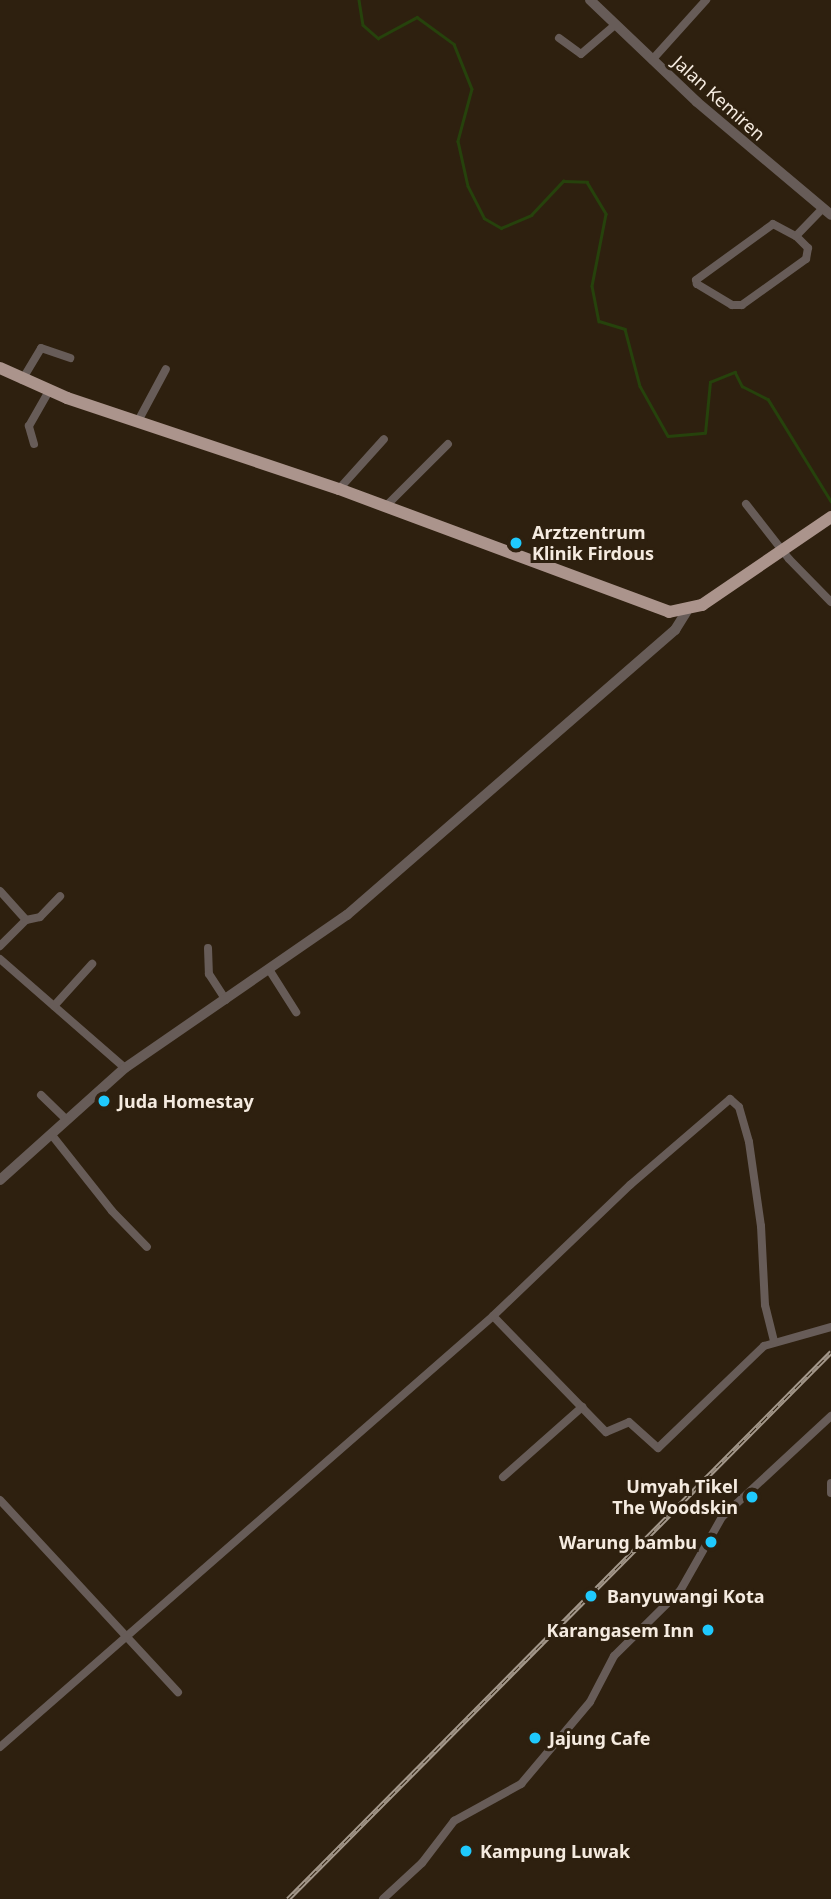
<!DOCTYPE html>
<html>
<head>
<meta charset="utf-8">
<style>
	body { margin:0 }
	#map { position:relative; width:831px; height:1899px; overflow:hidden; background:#2e200f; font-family:"Noto Sans",sans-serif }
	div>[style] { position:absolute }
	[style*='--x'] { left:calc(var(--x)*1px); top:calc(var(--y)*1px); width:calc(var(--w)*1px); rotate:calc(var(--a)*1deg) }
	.stream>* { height:2.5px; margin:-1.25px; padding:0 1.25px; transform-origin:1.25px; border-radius:1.25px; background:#26420c }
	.minor>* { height:8px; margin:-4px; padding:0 4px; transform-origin:4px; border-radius:4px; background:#675c58 }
	.tertiary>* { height:10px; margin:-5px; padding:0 5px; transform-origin:5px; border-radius:5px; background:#675c58 }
	.primary>* { height:12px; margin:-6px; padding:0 6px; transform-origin:6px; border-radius:6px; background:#ab948c }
	.rail>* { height:5px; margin-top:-2.5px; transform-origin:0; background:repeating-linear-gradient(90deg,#2e200f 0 8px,#a4988b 0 16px); box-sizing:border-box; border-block:2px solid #a4988b }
	.dots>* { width:19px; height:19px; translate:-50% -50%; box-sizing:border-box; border:4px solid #2e200f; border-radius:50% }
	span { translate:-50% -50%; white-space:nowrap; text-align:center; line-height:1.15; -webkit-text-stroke:6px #2e200f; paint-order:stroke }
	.street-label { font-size:18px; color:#f5ebe0 }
	.poi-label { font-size:18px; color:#f5ebe0; font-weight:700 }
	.left { translate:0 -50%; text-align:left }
	.right { translate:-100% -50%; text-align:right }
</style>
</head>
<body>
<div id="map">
	<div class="stream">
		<div style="--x:359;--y:0;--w:25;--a:81"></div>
		<div style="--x:363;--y:25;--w:20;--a:41"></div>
		<div style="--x:378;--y:38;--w:44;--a:-28.3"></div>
		<div style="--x:417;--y:17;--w:46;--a:36.1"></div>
		<div style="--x:454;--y:44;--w:48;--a:68.2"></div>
		<div style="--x:472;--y:89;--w:54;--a:105.1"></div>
		<div style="--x:458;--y:141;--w:46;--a:77.5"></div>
		<div style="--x:468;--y:186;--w:36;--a:63"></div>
		<div style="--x:484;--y:218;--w:20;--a:30"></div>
		<div style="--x:501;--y:228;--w:33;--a:-23"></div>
		<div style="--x:531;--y:215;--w:47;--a:-46.7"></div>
		<div style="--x:563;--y:181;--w:24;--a:2"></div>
		<div style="--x:587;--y:182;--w:37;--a:59"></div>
		<div style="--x:606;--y:214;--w:73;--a:101"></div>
		<div style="--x:592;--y:286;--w:36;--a:79"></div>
		<div style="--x:599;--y:321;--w:27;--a:17"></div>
		<div style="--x:625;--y:329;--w:59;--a:75.3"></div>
		<div style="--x:640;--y:386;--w:57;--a:60.8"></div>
		<div style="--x:668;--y:436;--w:37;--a:-5"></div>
		<div style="--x:705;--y:433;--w:51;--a:-84.4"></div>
		<div style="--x:710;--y:382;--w:27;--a:-22"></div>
		<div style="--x:735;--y:372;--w:16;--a:63"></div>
		<div style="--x:742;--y:386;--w:29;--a:27"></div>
		<div style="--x:768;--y:399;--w:120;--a:58.3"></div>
	</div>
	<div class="minor">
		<div style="--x:559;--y:38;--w:27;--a:36"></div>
		<div style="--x:581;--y:54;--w:45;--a:-40.5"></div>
		<div style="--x:652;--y:60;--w:81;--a:-48"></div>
		<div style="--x:773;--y:224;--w:26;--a:28"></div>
		<div style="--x:796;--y:236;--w:17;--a:45"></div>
		<div style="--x:808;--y:248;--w:11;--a:100"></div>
		<div style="--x:806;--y:259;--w:79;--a:144.3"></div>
		<div style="--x:742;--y:305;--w:10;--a:180"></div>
		<div style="--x:732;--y:305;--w:41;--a:-149"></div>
		<div style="--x:697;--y:284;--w:4;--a:-104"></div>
		<div style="--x:696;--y:280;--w:95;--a:-36"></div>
		<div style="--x:796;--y:236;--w:39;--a:-46"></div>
		<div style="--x:22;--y:380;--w:37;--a:-59"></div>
		<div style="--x:41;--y:348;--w:31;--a:19"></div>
		<div style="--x:137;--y:423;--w:61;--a:-61.8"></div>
		<div style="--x:34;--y:444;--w:19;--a:-106"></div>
		<div style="--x:29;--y:426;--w:40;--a:-60.3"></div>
		<div style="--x:339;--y:489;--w:67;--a:-48"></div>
		<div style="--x:746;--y:504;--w:70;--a:52"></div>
		<div style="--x:789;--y:559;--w:60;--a:45.7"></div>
		<div style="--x:385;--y:507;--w:89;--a:-45"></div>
		<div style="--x:0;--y:891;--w:39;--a:48"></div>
		<div style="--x:26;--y:920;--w:37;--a:135"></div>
		<div style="--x:26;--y:920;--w:14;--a:-12"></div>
		<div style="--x:40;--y:917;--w:29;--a:-46"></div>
		<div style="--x:208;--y:948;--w:26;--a:88"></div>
		<div style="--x:209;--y:974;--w:31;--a:57"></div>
		<div style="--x:0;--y:959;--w:166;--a:41.1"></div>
		<div style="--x:270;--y:971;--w:49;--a:57.6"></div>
		<div style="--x:54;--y:1006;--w:57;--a:-47.9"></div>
		<div style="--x:41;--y:1095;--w:36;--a:44"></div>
		<div style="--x:51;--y:1134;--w:98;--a:51.6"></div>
		<div style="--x:112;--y:1211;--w:50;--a:45.8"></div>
		<div style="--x:493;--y:1316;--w:162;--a:45.8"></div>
		<div style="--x:606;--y:1432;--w:25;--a:-23"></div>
		<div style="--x:629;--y:1422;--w:39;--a:42"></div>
		<div style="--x:658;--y:1448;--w:147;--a:-43.9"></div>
		<div style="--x:764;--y:1346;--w:70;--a:-15.8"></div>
		<div style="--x:503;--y:1477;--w:106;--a:-41.5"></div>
		<div style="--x:831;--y:1483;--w:10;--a:90"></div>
		<div style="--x:0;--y:1500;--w:262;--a:47.2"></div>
		<div style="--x:0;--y:1747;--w:655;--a:-41.16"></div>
		<div style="--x:493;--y:1316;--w:190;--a:-43.7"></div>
		<div style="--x:630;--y:1185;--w:132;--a:-40.7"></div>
		<div style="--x:730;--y:1099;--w:12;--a:42"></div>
		<div style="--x:739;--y:1107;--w:36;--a:74"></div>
		<div style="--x:749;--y:1142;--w:85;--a:81.9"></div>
		<div style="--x:761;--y:1226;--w:79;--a:87.1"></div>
		<div style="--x:765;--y:1305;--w:38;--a:76"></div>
		<div style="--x:383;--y:1899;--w:53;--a:-42.7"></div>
		<div style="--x:422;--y:1863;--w:53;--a:-52.7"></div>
		<div style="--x:454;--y:1821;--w:77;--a:-28.9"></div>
		<div style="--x:521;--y:1784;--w:107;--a:-49.9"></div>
		<div style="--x:590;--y:1702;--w:52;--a:-62.4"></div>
		<div style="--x:614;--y:1656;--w:93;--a:-44.6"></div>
		<div style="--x:680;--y:1591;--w:85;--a:-60.4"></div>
		<div style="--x:722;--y:1517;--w:149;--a:-42.8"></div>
	</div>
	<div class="tertiary">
		<div style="--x:590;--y:0;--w:148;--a:43.6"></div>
		<div style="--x:697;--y:102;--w:175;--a:40.1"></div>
		<div style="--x:0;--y:1180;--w:168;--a:-41.9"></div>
		<div style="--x:125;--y:1068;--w:270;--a:-34.6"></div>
		<div style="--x:347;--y:915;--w:435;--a:-41"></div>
		<div style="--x:675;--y:630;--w:22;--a:-58"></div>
	</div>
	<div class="primary">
		<div style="--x:0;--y:368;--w:73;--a:24.1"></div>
		<div style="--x:67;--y:398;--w:287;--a:18.5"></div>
		<div style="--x:339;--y:489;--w:352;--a:20.4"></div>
		<div style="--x:669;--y:612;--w:34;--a:-12"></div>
		<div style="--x:702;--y:605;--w:156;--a:-34.3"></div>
	</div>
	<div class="rail">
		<div style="--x:288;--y:1899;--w:771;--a:-45.21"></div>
	</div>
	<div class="dots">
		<div style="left:516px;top:543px;background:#1fc9fd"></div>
		<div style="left:104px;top:1101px;background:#1fc9fd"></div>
		<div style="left:752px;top:1497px;background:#1fc9fd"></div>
		<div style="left:711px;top:1542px;background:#1fc9fd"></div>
		<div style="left:591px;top:1596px;background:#1fc9fd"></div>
		<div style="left:708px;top:1630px;background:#1fc9fd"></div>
		<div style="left:535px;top:1738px;background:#1fc9fd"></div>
		<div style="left:466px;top:1851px;background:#1fc9fd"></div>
	</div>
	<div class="street-label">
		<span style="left:719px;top:98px;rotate:42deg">Jalan Kemiren</span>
	</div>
	<div class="poi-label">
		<span class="left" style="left:532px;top:543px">Arztzentrum<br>Klinik Firdous</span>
		<span class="left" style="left:118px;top:1101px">Juda Homestay</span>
		<span class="right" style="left:738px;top:1497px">Umyah Tikel<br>The Woodskin</span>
		<span class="right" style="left:697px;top:1542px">Warung bambu</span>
		<span class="left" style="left:607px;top:1596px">Banyuwangi Kota</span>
		<span class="right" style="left:694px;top:1630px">Karangasem Inn</span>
		<span class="left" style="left:549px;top:1738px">Jajung Cafe</span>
		<span class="left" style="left:480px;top:1851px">Kampung Luwak</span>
	</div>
</div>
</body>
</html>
